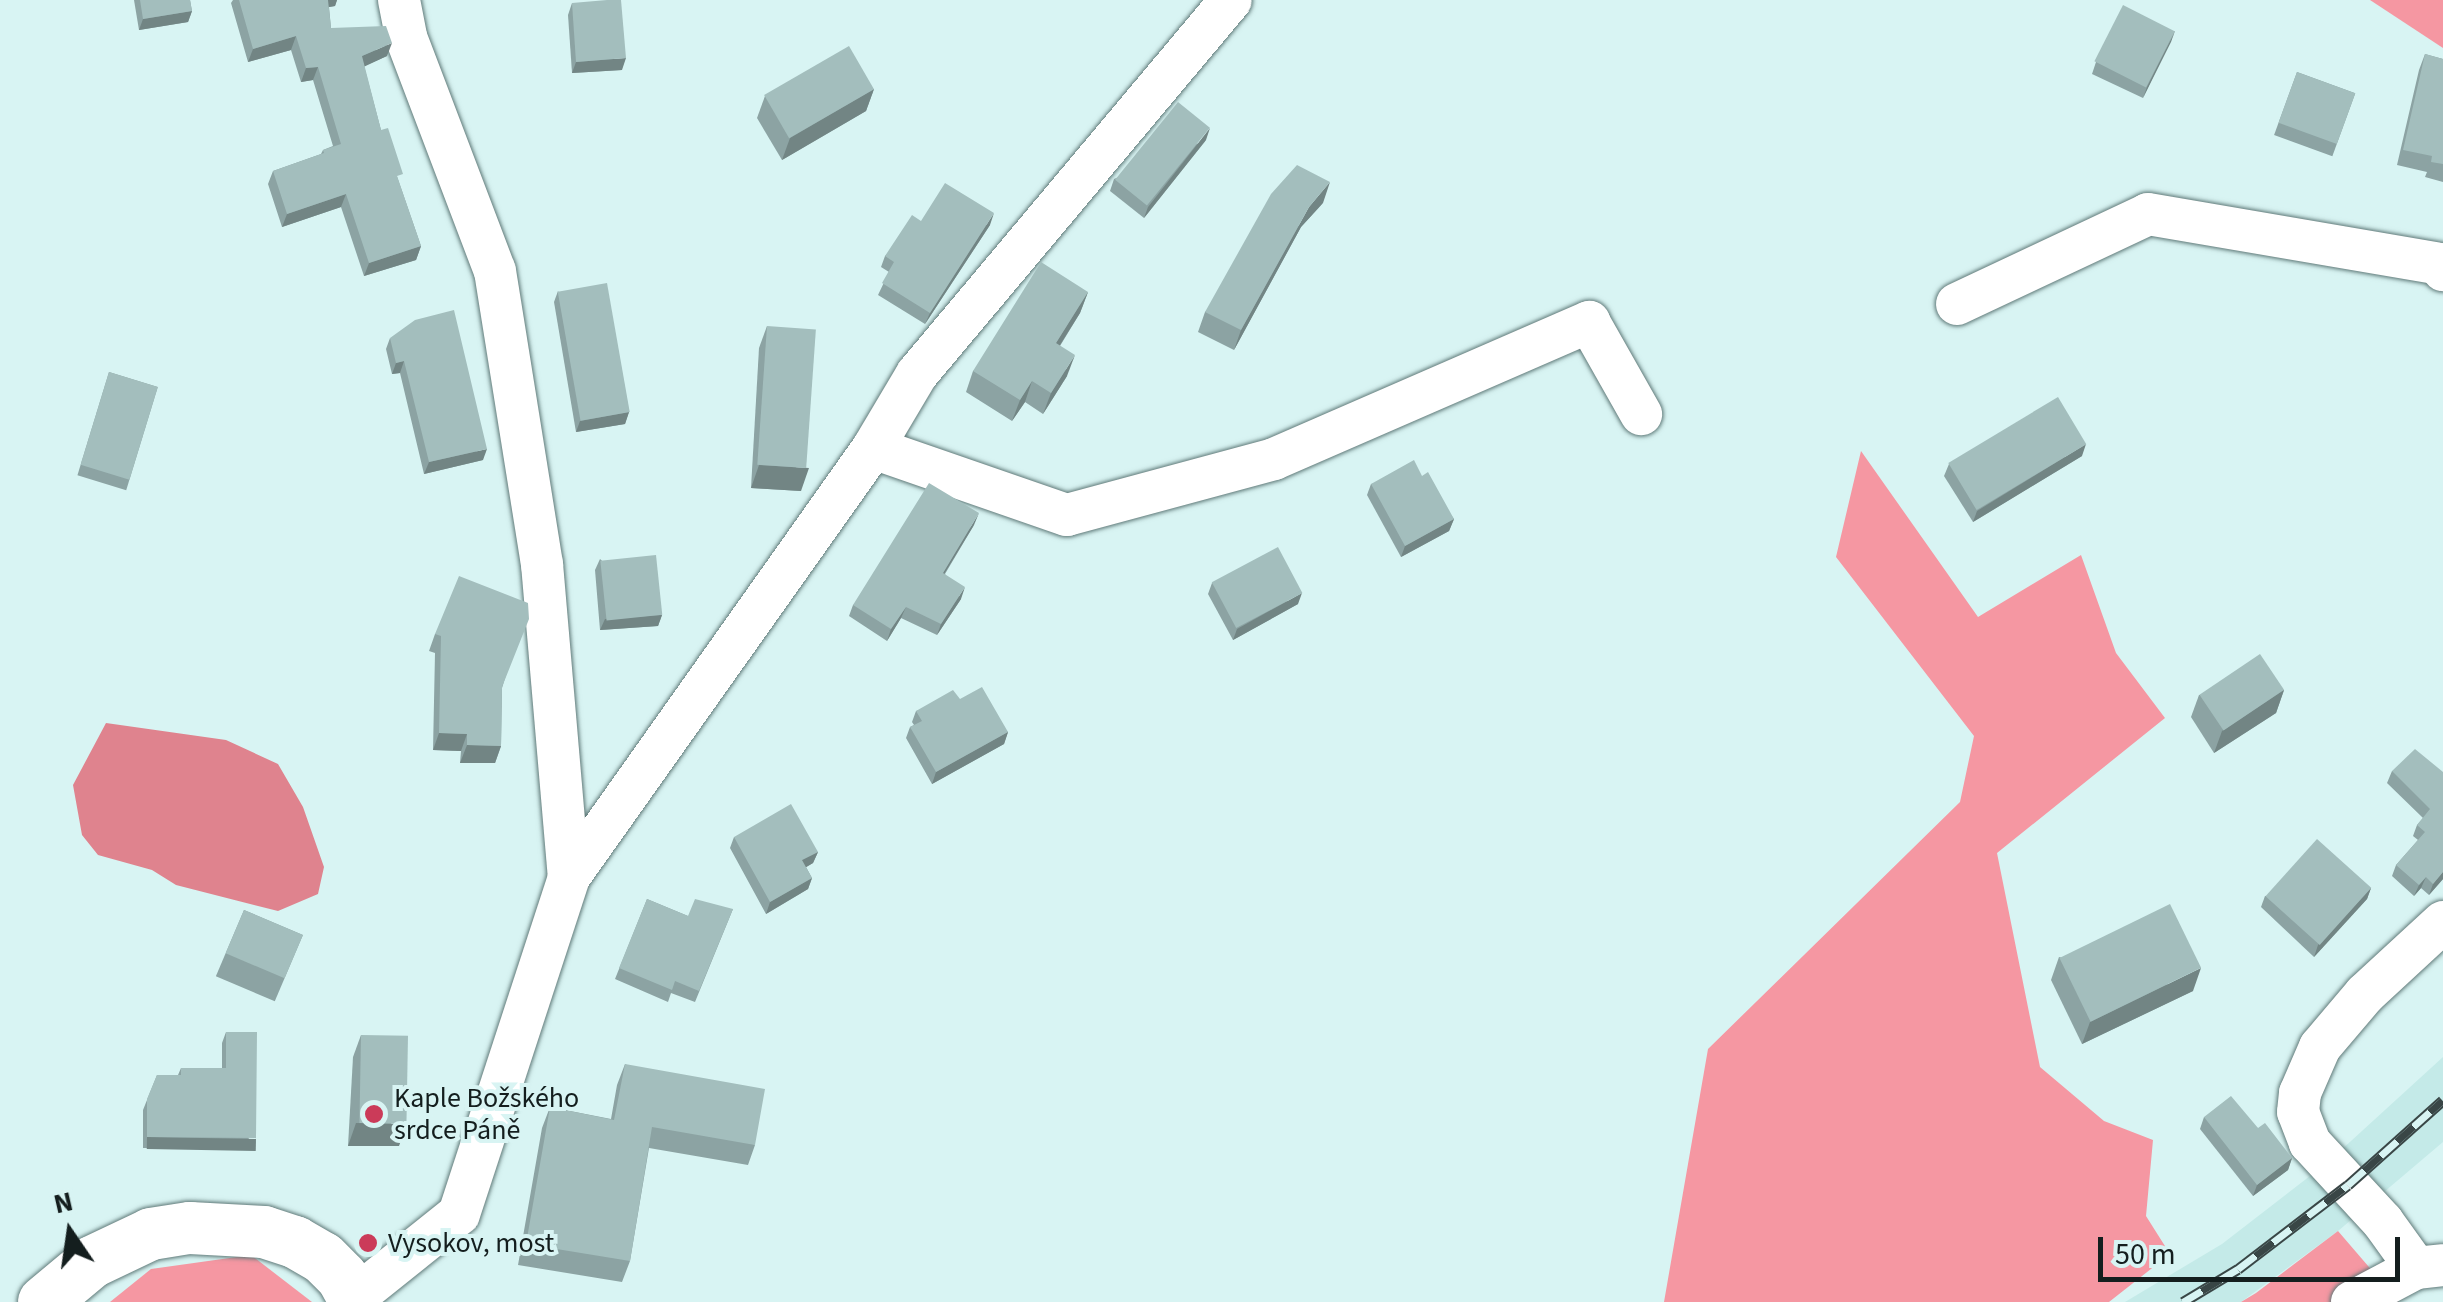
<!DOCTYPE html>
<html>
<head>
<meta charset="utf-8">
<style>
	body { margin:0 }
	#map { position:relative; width:2443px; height:1302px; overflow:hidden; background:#d8f4f3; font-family:"Source Sans 3",sans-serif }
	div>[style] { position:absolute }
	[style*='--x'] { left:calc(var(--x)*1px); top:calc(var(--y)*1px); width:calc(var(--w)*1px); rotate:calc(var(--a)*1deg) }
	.built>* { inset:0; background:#c4eae8 }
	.forest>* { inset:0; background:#f597a2 }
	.water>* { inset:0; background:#df838e }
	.roads { filter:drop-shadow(0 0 2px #607a79) drop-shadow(0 0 2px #607a79) }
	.minor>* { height:42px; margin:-21px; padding:0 21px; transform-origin:21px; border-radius:21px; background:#fff }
	.tertiary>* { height:52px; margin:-26px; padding:0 26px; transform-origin:26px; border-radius:26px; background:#fff }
	.rail>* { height:11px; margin-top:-5.5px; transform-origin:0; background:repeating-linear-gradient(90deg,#d8f4f3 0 22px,#394646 0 44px); box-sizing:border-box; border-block:2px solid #394646 }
	.wall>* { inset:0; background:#8ca3a3; transform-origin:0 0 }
	.shaded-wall>* { inset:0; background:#728584; transform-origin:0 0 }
	.building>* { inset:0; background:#a3bebd; transform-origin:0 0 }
	.dots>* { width:28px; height:28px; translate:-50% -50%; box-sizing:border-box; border:5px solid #d8f4f3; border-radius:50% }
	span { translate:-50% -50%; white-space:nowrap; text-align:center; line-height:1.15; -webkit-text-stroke:8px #d8f4f3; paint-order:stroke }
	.poi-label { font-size:28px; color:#141e1e }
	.left { translate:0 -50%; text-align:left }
	.north { position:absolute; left:20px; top:1182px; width:100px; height:100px; -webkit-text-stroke:8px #d8f4f3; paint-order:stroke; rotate:347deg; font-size:28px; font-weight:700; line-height:40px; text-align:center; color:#141e1e }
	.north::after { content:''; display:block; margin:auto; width:35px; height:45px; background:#141e1e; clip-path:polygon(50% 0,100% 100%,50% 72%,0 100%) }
	.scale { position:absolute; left:2098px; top:1237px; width:302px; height:45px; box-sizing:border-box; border:5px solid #141e1e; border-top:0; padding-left:12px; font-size:30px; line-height:35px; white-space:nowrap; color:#141e1e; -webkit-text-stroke:8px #d8f4f3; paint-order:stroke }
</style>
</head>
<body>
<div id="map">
	<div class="built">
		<div style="clip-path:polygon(2443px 1057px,2443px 1142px,2338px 1231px,2241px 1302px,2125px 1302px,2222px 1244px,2328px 1162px)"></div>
	</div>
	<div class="forest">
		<div style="clip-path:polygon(2370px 0,2443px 0,2443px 48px)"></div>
		<div style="clip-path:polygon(1861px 451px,1978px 617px,2081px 555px,2116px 653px,2165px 718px,1997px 853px,2040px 1067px,2104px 1121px,2153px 1140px,2146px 1216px,2170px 1254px,2109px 1302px,1664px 1302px,1708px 1049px,1960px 802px,1974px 736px,1836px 557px)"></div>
		<div style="clip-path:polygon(2338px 1231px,2399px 1302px,2241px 1302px,2256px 1293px)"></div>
		<div style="clip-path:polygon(251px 1255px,312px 1302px,110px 1302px,151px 1269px)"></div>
	</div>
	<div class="water">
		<div style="clip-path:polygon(106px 723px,226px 740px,278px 764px,303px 807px,324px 867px,318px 894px,278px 911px,176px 885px,152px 870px,98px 855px,82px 835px,73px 785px)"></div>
	</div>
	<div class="roads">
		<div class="minor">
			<div style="--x:399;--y:0;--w:38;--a:79"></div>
			<div style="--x:406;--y:37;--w:250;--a:69.2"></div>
			<div style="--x:495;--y:271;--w:297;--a:80.9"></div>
			<div style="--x:542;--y:564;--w:314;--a:85.1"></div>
			<div style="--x:1957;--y:304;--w:211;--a:-25.2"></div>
			<div style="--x:2148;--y:214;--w:296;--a:9.7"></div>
			<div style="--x:2440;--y:264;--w:7;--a:63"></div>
			<div style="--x:873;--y:448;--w:205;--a:19.1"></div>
			<div style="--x:1067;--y:515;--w:214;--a:-15.1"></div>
			<div style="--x:1274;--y:459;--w:344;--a:-23.5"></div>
			<div style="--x:1589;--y:322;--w:106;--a:60.5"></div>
			<div style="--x:2416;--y:1268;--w:57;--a:-125.7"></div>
			<div style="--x:2383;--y:1222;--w:108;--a:-132.7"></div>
			<div style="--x:2310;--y:1143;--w:33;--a:-111"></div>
			<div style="--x:2298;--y:1112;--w:19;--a:-84"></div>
			<div style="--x:2300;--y:1093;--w:50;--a:-66.5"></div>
			<div style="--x:2320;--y:1047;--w:70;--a:-49.7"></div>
			<div style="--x:2365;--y:994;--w:106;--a:-42.7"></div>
			<div style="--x:354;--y:1298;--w:134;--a:-38.7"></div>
			<div style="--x:459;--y:1214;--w:354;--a:-71.9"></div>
			<div style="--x:569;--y:877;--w:526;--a:-54.68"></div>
			<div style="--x:873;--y:448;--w:86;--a:-59.3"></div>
			<div style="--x:917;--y:374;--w:488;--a:-50"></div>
			<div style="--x:2352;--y:1302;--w:72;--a:-28"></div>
			<div style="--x:2416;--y:1268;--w:27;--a:-6"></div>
		</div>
		<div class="tertiary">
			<div style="--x:44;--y:1302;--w:62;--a:-39.8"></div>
			<div style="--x:92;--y:1262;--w:65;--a:-25.4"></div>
			<div style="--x:151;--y:1234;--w:39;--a:-9"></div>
			<div style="--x:190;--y:1228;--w:74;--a:3.1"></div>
			<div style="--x:264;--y:1232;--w:33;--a:18"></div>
			<div style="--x:295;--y:1242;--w:32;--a:30"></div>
			<div style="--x:323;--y:1258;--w:27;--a:45"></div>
			<div style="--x:342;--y:1277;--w:29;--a:61"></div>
		</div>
	</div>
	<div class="rail">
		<div style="--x:2183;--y:1302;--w:64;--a:-31"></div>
		<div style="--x:2238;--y:1269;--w:138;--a:-37.4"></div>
		<div style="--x:2348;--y:1185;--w:127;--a:-41.8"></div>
	</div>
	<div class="wall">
		<div style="clip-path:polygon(134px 0,190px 0,192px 11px,188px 22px,139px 30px)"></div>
		<div style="clip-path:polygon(233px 0,337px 0,335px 6px,329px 7px,331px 28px,387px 56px,364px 66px,381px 130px,421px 246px,416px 260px,364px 276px,341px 207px,282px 227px,268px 184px,273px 171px,321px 154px,323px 150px,333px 146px,313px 80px,301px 82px,291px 50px,248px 62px,231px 3px)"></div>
		<div style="clip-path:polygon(572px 3px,622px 70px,572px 73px,568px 15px)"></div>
		<div style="clip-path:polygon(2175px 31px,2143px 98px,2092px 74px,2096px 62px)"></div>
		<div style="clip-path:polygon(2425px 54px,2443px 59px,2443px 182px,2425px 177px,2427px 172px,2397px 165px,2419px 70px)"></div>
		<div style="left:2297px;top:72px;width:62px;height:67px;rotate:20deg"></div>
		<div style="clip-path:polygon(874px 89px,866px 111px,782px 160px,757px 118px,765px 96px)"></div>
		<div style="clip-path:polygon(1206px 140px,1144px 218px,1110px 191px,1114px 179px)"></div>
		<div style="clip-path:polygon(1323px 203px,1301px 227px,1234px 350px,1198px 332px,1205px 312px)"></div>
		<div style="clip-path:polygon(921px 221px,990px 225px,925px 324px,878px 295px,889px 272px,881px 267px,885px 256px)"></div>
		<div style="clip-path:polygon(558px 291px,629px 412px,625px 424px,576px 432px,554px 302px)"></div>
		<div style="clip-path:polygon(1088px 292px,1080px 313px,1060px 346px,1067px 376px,1043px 414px,1025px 402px,1012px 421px,966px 392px,973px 371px)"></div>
		<div style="clip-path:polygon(767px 326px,801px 491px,751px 488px,759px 348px)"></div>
		<div style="clip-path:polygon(390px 338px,483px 460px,424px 474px,400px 373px,392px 374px,386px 349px)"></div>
		<div style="left:109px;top:372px;width:51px;height:108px;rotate:17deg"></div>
		<div style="clip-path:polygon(2082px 456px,1973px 522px,1944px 476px,1949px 464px)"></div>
		<div style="clip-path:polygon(1422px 476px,1454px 519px,1449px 531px,1401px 557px,1367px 495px,1371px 484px)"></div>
		<div style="clip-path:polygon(974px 525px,945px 574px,961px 599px,937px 635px,901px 618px,887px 641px,849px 616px,853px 605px)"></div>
		<div style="clip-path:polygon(600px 559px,662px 615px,658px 626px,600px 630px,595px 570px)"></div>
		<div style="clip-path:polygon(1212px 583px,1298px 604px,1233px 640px,1208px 594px)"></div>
		<div style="clip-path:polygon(528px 603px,502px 688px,501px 746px,495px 763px,460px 763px,461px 751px,433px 750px,435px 653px,429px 651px,435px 634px)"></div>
		<div style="clip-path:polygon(2284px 690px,2276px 713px,2214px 753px,2191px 717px,2199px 695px)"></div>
		<div style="clip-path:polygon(960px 699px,1008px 732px,1004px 744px,932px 784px,906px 738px,910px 727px,914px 725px,912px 722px,916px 711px)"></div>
		<div style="clip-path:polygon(2392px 771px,2443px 772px,2443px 879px,2429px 895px,2421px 888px,2414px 896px,2392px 876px,2396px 865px,2418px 840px,2413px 836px,2417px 825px,2423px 818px,2387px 783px)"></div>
		<div style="clip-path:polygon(734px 837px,818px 852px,813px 863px,806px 867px,812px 878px,808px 889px,766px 914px,730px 848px)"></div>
		<div style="clip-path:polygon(2371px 888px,2367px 899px,2314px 957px,2261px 907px,2265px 896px)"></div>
		<div style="clip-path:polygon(647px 899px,688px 916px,733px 909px,695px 1002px,671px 993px,668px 1002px,615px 979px)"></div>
		<div style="left:244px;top:910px;width:64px;height:72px;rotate:23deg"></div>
		<div style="clip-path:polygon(2059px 957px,2193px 991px,2082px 1044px,2051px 980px)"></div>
		<div style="clip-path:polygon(226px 1032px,251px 1149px,143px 1148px,143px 1110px,157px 1075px,178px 1075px,181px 1068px,222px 1068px,222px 1043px)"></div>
		<div style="clip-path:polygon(361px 1035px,399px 1146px,348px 1146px,353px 1057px)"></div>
		<div style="clip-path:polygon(625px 1064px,755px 1145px,748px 1165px,649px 1148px,630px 1261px,622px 1282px,518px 1265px,542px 1128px,550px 1107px,611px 1119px,617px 1085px)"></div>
		<div style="clip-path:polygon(2204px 1117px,2258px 1128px,2292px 1158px,2288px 1170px,2253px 1196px,2200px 1129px)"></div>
	</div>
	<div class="shaded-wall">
		<div style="clip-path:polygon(326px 0,337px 0,335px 6px,323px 8px)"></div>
		<div style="clip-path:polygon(192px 11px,188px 22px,139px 30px,143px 19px)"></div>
		<div style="clip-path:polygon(2175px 31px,2171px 42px,2143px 98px,2147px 87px)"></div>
		<div style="clip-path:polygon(296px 36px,291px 50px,248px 62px,253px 49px)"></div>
		<div style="clip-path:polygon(392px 43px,387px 56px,357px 70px,362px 56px)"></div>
		<div style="clip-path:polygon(626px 58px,622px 70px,572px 73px,576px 62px)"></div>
		<div style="clip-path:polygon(318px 67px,313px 80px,301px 82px,306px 68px)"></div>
		<div style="clip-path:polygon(874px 89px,866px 111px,782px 160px,790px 138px)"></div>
		<div style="clip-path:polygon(1210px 128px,1206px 140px,1144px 218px,1148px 207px)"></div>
		<div style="clip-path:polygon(1330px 182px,1323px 203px,1301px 227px,1234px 350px,1241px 330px,1309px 207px)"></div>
		<div style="clip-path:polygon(346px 194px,341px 207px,282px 227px,287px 214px)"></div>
		<div style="clip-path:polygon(994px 213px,990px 225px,925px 324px,930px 313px)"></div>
		<div style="clip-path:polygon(421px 246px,416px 260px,364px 276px,369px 263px)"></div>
		<div style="clip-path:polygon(1088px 292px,1080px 313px,1048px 364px,1056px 343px)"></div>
		<div style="clip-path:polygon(1075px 355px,1067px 376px,1043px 414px,1051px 393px)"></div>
		<div style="clip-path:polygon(404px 361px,400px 373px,392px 374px,396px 363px)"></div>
		<div style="clip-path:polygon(1032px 381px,1025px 402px,1012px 421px,1020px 400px)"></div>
		<div style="clip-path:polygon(629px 412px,625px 424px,576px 432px,580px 421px)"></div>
		<div style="clip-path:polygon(2086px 444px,2082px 456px,1973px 522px,1977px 511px)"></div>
		<div style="clip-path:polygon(487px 449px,483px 460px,424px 474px,429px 462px)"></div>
		<div style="clip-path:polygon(759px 465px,809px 468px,801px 491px,751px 488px)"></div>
		<div style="clip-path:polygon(979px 513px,974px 525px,938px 584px,943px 573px)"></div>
		<div style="clip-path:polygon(1454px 519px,1449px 531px,1401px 557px,1405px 546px)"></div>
		<div style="clip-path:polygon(965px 587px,961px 599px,937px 635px,941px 624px)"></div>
		<div style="clip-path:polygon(1302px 593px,1298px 604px,1233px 640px,1237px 629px)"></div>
		<div style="clip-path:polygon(906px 607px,901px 618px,887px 641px,891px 629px)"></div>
		<div style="clip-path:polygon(662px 615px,658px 626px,600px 630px,605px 619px)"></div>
		<div style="clip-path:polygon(2284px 690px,2276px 713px,2214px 753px,2222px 731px)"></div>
		<div style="clip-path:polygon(1008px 732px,1004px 744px,932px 784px,936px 772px)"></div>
		<div style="clip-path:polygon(439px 733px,467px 734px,461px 751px,433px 750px)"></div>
		<div style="clip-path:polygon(467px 745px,501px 746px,495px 763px,460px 763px)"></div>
		<div style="clip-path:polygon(818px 852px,813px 863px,798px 872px,802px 860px)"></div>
		<div style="clip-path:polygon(2443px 872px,2443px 879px,2429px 895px,2433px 884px)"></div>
		<div style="clip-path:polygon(2426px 877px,2421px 888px,2414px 896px,2419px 885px)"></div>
		<div style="clip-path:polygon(812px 878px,808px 889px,766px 914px,770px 902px)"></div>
		<div style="clip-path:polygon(2371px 888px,2367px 899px,2314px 957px,2318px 945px)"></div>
		<div style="clip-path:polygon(2201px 968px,2193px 991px,2082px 1044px,2090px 1022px)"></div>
		<div style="clip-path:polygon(356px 1123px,407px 1124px,399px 1146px,348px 1146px)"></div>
		<div style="left:147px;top:1137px;width:109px;height:12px;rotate:1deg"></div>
		<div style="clip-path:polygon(2292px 1158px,2288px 1170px,2253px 1196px,2257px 1185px)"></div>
	</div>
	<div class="building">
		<div style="clip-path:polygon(140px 0,190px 0,192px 11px,143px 19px)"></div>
		<div style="clip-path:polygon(239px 0,328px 0,331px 28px,386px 26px,392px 43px,362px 56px,381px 130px,388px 128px,403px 174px,397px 176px,421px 246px,369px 263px,346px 194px,287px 214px,273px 171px,324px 153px,323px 150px,341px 144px,318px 67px,306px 68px,296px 36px,253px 49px)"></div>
		<div style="clip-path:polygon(607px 0,621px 0,626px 58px,576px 62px,572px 3px)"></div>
		<div style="left:2123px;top:5px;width:58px;height:63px;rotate:27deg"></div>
		<div style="left:849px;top:46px;width:50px;height:98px;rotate:60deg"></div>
		<div style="clip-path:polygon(2425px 54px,2443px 59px,2443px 164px,2431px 162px,2432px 156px,2403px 150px)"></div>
		<div style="left:2297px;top:72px;width:62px;height:54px;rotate:20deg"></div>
		<div style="left:1178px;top:102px;width:41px;height:100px;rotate:39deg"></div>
		<div style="clip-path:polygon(1297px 165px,1330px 182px,1309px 207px,1241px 330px,1205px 312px,1271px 194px)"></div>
		<div style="clip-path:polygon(945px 183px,994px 213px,930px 313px,882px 283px,894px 262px,885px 256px,912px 215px,921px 221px)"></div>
		<div style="clip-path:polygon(1041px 262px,1088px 292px,1056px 343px,1075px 355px,1051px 393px,1032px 381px,1020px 400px,973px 371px)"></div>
		<div style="left:607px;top:283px;width:131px;height:50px;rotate:80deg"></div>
		<div style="clip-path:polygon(454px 310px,487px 449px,429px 462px,404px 361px,396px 363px,390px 338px,415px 320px)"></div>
		<div style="left:767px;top:326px;width:49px;height:139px;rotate:4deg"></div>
		<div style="left:109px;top:372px;width:51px;height:97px;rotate:17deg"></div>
		<div style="left:2058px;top:397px;width:55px;height:128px;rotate:59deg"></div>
		<div style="clip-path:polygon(1414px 460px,1422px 476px,1428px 472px,1454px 519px,1405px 546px,1371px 484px)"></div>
		<div style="clip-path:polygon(929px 483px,979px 513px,943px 573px,965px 587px,941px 624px,906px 607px,891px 629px,853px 605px)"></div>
		<div style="left:1278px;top:547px;width:52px;height:75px;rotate:62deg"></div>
		<div style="left:656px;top:555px;width:60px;height:56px;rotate:84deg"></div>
		<div style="clip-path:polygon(459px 576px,528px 603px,529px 619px,502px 687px,501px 746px,467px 745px,467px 734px,439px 733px,441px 636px,435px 634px)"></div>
		<div style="left:2260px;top:654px;width:43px;height:73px;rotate:56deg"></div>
		<div style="clip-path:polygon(982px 687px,1008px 732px,936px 772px,910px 727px,922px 721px,916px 711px,953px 690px,960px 699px)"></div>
		<div style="clip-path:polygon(2415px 749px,2443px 772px,2443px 872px,2433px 884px,2426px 877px,2419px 885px,2396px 865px,2425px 832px,2417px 825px,2430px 809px,2392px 771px)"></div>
		<div style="clip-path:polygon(791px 804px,818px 852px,802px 860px,812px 878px,770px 902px,734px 837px)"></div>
		<div style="left:2317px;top:839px;width:73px;height:77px;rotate:42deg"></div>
		<div style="clip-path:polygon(647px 899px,688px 916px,695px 899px,733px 909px,699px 991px,675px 981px,672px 990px,619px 968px)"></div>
		<div style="left:2170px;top:904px;width:71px;height:123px;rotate:64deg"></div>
		<div style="left:244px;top:910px;width:64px;height:47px;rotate:23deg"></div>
		<div style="clip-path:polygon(226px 1032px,257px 1032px,256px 1138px,147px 1137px,147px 1099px,157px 1075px,181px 1075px,181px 1068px,226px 1068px)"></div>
		<div style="left:361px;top:1035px;width:47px;height:88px;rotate:1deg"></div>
		<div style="clip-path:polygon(625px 1064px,765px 1089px,755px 1145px,652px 1127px,630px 1261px,526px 1244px,550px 1107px,614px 1120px)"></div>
		<div style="clip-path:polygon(2231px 1096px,2258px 1128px,2265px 1123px,2292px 1158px,2257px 1185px,2204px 1117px)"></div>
	</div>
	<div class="dots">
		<div style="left:374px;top:1114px;background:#cb3b59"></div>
		<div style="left:368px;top:1243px;background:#cb3b59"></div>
	</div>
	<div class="poi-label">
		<span class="left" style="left:394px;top:1114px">Kaple Božského<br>srdce Páně</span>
		<span class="left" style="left:388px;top:1243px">Vysokov, most</span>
	</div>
	<div class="north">N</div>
	<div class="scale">50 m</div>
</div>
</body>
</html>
